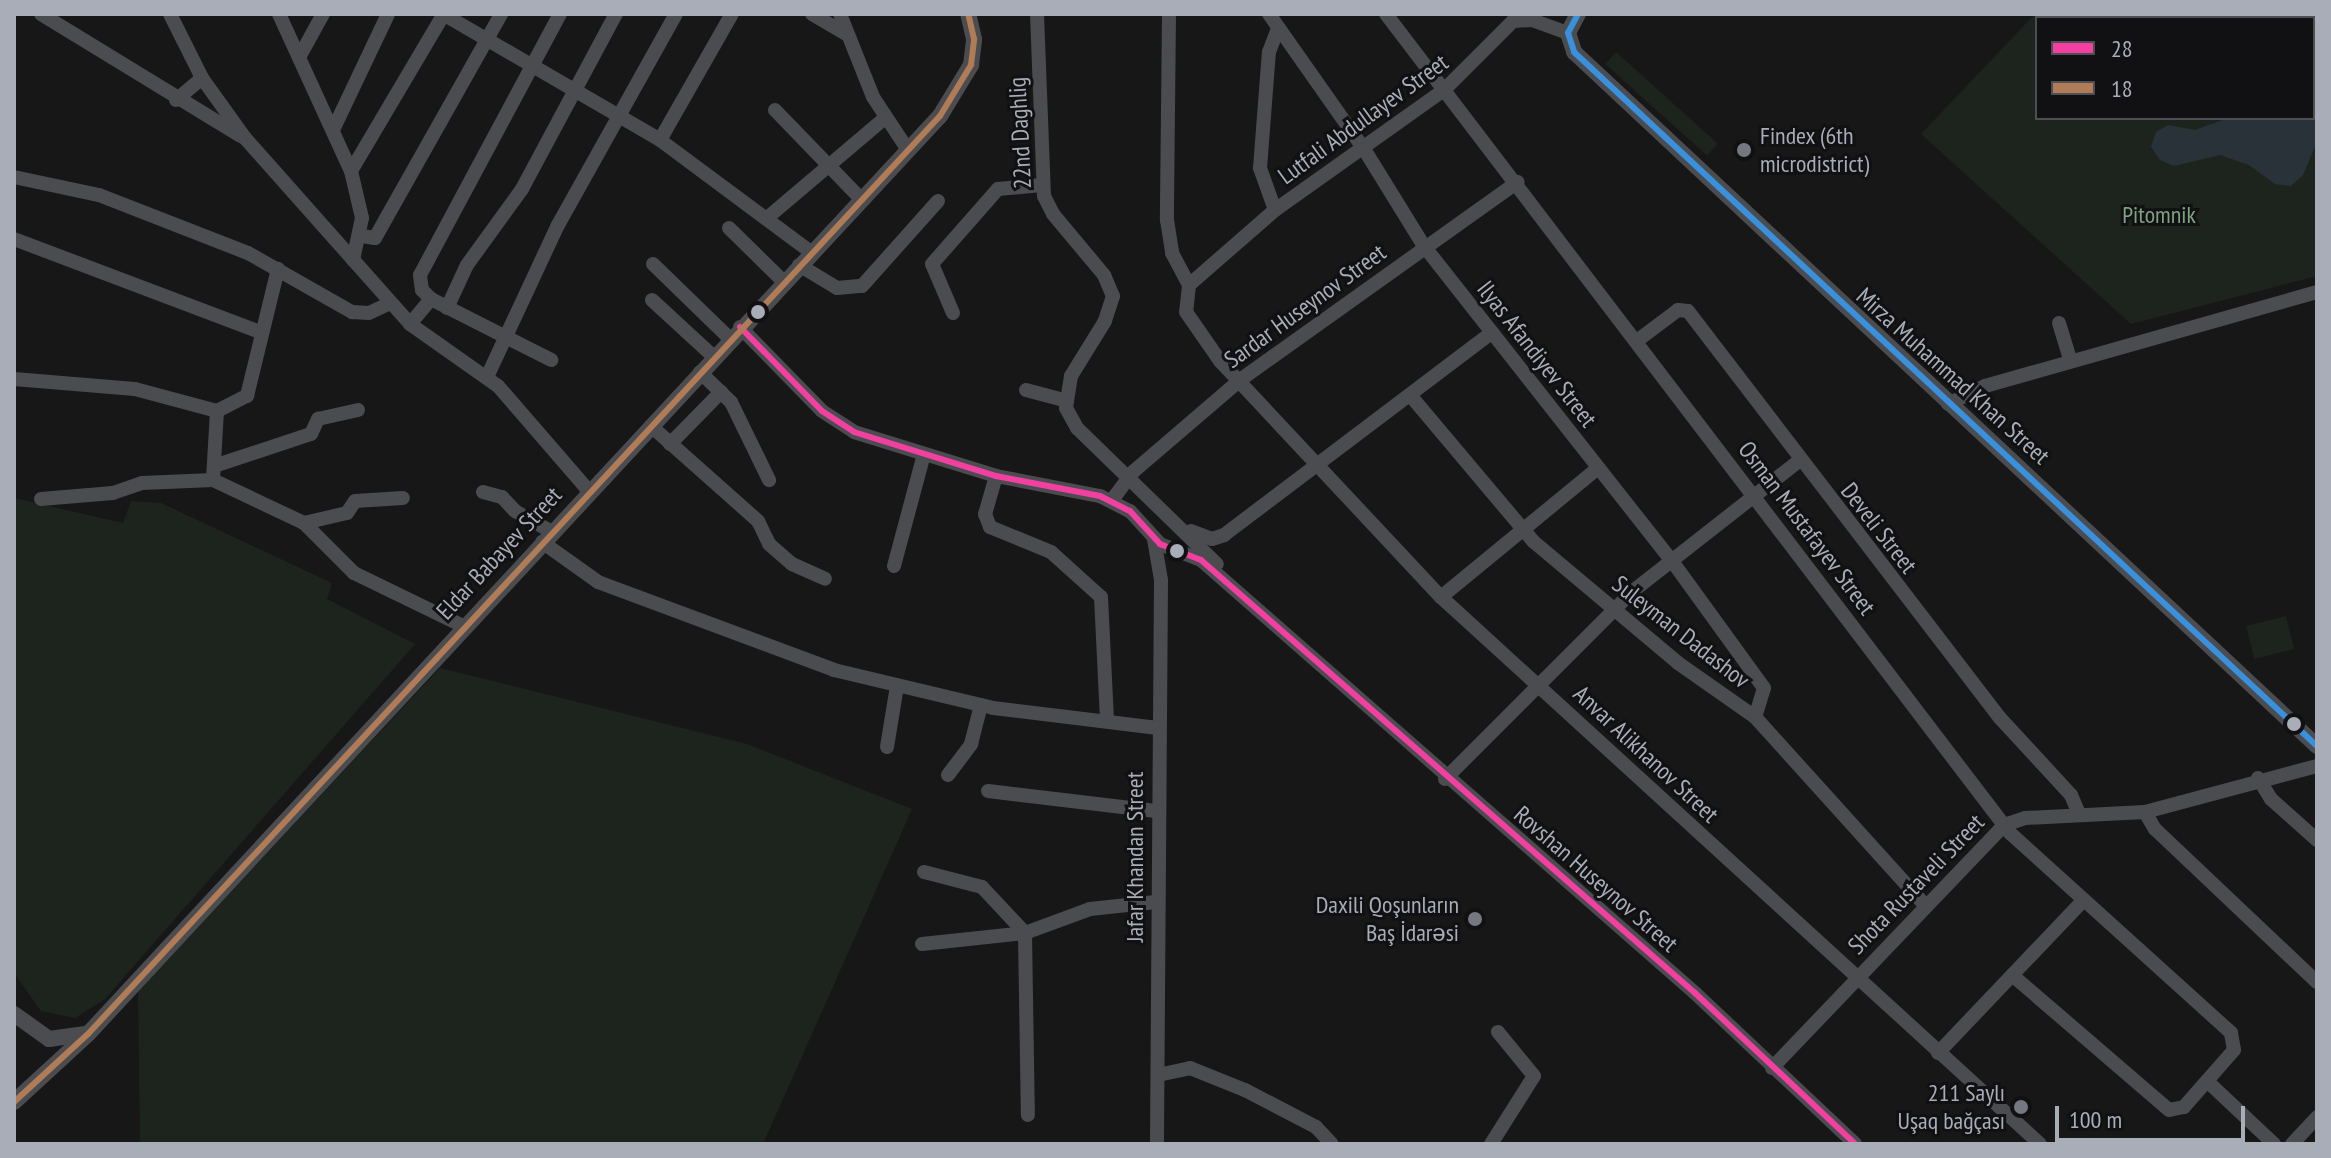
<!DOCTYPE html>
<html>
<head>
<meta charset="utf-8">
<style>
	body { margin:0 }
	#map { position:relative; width:2331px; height:1158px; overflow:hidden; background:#171717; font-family:"PT Sans Narrow",sans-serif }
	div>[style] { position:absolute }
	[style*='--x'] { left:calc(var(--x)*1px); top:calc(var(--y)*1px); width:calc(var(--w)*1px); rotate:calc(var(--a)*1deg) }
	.green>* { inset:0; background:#1d241e; transform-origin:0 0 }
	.water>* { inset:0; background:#2a3239 }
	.minor>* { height:14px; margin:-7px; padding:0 7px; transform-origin:7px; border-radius:7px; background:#4b4c50 }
	.tertiary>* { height:16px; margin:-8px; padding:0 8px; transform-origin:8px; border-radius:8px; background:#4b4c50 }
	.bus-1>* { height:6px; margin:-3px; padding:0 3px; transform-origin:3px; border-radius:3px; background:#f240a1 }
	.bus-2>* { height:6px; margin:-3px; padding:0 3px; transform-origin:3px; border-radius:3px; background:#b07c57 }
	.bus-3>* { height:6px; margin:-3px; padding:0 3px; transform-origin:3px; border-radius:3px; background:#3a90db }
	.dots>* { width:22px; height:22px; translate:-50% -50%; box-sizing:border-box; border:4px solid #111113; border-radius:50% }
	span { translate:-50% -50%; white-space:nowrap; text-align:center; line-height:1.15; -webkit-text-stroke:6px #111113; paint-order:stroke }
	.street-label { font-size:24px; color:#a8adb8 }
	.poi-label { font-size:24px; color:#a8adb8 }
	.left { translate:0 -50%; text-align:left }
	.right { translate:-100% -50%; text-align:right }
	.park-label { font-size:24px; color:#7fa381 }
	.frame { position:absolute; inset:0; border:16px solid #a8adb8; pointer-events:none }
	.legend { position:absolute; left:2035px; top:16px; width:280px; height:104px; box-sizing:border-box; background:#111113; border:2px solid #4d4f55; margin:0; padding:10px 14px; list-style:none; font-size:24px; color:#a8adb8 }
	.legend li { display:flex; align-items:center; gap:16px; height:40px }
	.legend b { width:40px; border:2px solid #4d4f55 }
	.scale { position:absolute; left:2055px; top:1106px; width:190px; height:36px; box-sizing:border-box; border:4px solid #a8adb8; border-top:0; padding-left:10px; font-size:24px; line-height:28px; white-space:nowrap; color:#a8adb8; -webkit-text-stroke:6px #111113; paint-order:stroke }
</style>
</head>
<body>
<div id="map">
	<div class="green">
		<div style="clip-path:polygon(evenodd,2035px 14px,2317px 14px,2317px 276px,2131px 324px,1921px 134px,2035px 14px,2037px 18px,2313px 18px,2313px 118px,2037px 118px,2037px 18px)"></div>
		<div style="left:1616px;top:52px;width:137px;height:16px;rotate:42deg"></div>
		<div style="clip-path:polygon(14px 498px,123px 523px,131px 501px,161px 503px,332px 583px,327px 599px,415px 644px,105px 999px,75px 1018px,41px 1011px,14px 973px)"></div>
		<div style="left:2286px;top:616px;width:34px;height:41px;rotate:76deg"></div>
		<div style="clip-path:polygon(440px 668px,747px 744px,912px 809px,763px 1144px,140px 1144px,138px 991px)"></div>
	</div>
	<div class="water">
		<div style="clip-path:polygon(2317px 97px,2317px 142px,2303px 175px,2291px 186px,2275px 184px,2249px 165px,2220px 155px,2174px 166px,2160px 160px,2151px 147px,2156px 132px,2168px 125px,2195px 130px,2228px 118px,2313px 118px)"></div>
	</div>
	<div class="minor">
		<div style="--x:41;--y:14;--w:234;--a:31.4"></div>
		<div style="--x:170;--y:14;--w:72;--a:63.4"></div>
		<div style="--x:202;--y:78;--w:74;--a:54.4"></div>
		<div style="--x:245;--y:138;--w:249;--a:48.4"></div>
		<div style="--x:410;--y:324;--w:108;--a:35.2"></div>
		<div style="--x:498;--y:386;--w:139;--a:49.1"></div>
		<div style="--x:279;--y:14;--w:173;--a:65.4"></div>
		<div style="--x:351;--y:171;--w:48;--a:76.8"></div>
		<div style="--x:362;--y:218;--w:43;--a:102.1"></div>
		<div style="--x:443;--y:14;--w:251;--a:30.1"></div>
		<div style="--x:660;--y:140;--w:188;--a:36.6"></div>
		<div style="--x:812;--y:14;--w:42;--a:30.3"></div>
		<div style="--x:840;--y:14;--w:89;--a:68.3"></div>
		<div style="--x:873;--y:97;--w:64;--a:56.6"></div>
		<div style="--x:1037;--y:14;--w:182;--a:87.8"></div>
		<div style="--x:1044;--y:196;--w:20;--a:63"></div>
		<div style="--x:1053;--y:214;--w:80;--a:50.1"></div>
		<div style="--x:1104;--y:275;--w:23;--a:67"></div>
		<div style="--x:1113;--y:296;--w:26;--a:108"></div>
		<div style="--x:1105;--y:321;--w:65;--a:121.7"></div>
		<div style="--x:1071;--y:376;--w:32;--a:99"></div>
		<div style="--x:1066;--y:408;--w:23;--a:61"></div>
		<div style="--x:1077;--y:428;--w:195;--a:44.2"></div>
		<div style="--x:1169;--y:14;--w:206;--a:90.6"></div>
		<div style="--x:1167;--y:220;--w:33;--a:81"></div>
		<div style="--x:1172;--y:253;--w:36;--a:62"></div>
		<div style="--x:1189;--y:285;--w:27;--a:96"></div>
		<div style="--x:1186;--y:312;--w:60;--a:55.2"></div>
		<div style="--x:1220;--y:361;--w:323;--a:46.9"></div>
		<div style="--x:1441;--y:597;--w:811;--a:42.4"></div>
		<div style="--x:1269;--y:14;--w:165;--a:54.9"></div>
		<div style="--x:1364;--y:149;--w:114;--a:58.3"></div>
		<div style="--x:1424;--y:246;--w:401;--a:51.8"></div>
		<div style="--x:1672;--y:561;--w:157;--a:54.1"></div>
		<div style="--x:1764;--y:688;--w:30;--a:107"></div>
		<div style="--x:1386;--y:14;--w:1030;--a:52.7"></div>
		<div style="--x:2010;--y:833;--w:298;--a:42.1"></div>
		<div style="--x:2231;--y:1033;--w:17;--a:80"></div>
		<div style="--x:2234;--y:1050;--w:76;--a:131.3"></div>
		<div style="--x:2184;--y:1107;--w:15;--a:169"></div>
		<div style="--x:2169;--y:1110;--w:207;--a:-139.3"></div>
		<div style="--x:301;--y:54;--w:46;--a:-61.2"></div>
		<div style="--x:176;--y:100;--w:34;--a:-40"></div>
		<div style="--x:775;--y:110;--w:124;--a:46"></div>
		<div style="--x:333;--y:130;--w:128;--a:-64.6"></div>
		<div style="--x:660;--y:140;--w:145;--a:-60.3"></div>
		<div style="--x:351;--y:171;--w:182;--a:-59.4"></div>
		<div style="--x:14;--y:177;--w:87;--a:12"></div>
		<div style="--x:99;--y:195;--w:160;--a:21.3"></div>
		<div style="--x:248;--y:253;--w:120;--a:29.6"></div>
		<div style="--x:352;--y:312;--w:17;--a:3"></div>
		<div style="--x:369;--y:313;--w:23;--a:-25"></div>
		<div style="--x:1275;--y:210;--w:45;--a:-109.7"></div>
		<div style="--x:1260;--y:168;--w:116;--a:-85.6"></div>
		<div style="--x:1269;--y:52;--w:26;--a:-69"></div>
		<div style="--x:767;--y:218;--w:155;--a:-40.3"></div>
		<div style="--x:729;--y:228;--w:76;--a:44.5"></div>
		<div style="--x:362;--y:236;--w:13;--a:9"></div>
		<div style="--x:375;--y:238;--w:257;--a:-60.6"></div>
		<div style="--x:14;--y:239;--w:263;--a:20.7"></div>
		<div style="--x:653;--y:264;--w:107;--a:44.2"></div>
		<div style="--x:799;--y:265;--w:44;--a:31.2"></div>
		<div style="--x:837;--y:288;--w:25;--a:-5"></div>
		<div style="--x:862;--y:286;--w:114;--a:-48.2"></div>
		<div style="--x:1189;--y:285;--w:114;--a:-41.1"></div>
		<div style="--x:1275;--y:210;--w:207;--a:-35.4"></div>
		<div style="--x:1444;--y:90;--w:98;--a:-45"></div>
		<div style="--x:1513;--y:21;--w:19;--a:-3"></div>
		<div style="--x:1532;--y:20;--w:38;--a:20"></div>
		<div style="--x:431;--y:299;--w:13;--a:-135"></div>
		<div style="--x:422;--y:290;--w:15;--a:-98"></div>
		<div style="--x:420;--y:275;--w:296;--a:-61.8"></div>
		<div style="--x:652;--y:300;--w:84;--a:42.6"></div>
		<div style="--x:447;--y:308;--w:47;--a:-65.1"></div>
		<div style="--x:467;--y:265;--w:94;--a:-54.1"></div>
		<div style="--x:522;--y:189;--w:199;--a:-61.8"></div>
		<div style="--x:953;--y:313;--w:53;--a:-113.2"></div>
		<div style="--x:932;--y:264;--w:100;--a:-48.7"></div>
		<div style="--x:998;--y:189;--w:44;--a:-5.2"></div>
		<div style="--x:2059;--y:323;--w:39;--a:73"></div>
		<div style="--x:410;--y:324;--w:33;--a:-50"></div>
		<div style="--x:431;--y:299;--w:135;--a:26.9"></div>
		<div style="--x:740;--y:327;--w:117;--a:45.7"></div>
		<div style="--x:822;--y:411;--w:38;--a:33"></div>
		<div style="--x:854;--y:432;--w:149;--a:17.2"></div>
		<div style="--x:996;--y:476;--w:106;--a:10.9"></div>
		<div style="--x:1100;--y:496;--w:34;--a:27"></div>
		<div style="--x:1130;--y:511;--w:45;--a:47.7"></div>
		<div style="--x:1160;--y:544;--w:44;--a:21.3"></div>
		<div style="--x:1201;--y:560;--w:657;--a:41.24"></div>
		<div style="--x:1695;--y:993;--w:220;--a:43.3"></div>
		<div style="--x:1638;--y:340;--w:50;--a:-36.9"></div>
		<div style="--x:1678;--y:310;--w:10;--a:6"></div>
		<div style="--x:1688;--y:311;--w:513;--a:52.53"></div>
		<div style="--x:2000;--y:718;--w:105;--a:47.3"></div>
		<div style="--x:2071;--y:795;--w:21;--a:67"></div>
		<div style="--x:700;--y:372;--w:43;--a:44.1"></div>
		<div style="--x:731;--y:402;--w:87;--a:64"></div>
		<div style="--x:487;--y:377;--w:168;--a:-65"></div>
		<div style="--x:558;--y:225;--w:242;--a:-60.8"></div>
		<div style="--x:14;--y:379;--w:121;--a:4.7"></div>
		<div style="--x:135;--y:389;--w:85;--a:15"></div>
		<div style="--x:1026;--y:390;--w:39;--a:15"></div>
		<div style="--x:1410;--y:395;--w:192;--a:49.9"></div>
		<div style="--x:1534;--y:542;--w:188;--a:40"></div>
		<div style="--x:1678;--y:663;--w:94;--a:35"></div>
		<div style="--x:1755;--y:717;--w:253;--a:47.9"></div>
		<div style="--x:1948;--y:404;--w:41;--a:-25.9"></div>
		<div style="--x:1985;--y:386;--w:345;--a:-15.8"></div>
		<div style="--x:651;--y:426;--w:143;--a:41.6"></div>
		<div style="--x:758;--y:521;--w:25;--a:64"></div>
		<div style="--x:769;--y:544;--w:30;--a:41"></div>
		<div style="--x:792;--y:564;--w:36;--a:24"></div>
		<div style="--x:670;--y:444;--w:73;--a:-45.6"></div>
		<div style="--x:217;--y:465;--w:99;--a:-18.3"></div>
		<div style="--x:311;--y:434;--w:17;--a:-65"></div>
		<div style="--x:318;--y:419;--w:41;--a:-12.7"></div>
		<div style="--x:996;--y:476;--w:40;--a:106"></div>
		<div style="--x:985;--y:514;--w:14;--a:69"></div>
		<div style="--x:990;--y:527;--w:66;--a:22.3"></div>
		<div style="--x:1051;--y:552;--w:67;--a:42"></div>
		<div style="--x:1101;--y:597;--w:124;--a:87.2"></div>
		<div style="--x:213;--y:480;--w:101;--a:25.3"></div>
		<div style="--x:304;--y:523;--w:71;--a:45"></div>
		<div style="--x:354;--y:573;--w:123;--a:25.9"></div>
		<div style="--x:483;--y:492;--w:20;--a:15"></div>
		<div style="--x:502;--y:497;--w:19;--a:47"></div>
		<div style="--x:515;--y:511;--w:43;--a:29.6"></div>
		<div style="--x:41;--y:499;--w:72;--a:-4.8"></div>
		<div style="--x:113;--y:493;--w:31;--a:-19"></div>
		<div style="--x:142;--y:483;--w:71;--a:-2.4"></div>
		<div style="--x:213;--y:480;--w:69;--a:-86.7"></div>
		<div style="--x:217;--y:411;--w:34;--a:-27"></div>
		<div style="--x:247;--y:396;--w:131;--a:-76.3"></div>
		<div style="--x:1112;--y:500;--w:36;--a:-53"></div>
		<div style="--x:1134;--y:471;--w:140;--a:-40.6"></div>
		<div style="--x:1240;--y:380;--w:341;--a:-35.5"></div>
		<div style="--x:304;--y:523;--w:44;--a:-13.1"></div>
		<div style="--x:347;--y:513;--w:14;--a:-56"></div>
		<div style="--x:355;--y:501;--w:48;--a:-3.6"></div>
		<div style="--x:1191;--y:531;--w:22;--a:21"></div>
		<div style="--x:1212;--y:539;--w:13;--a:-18"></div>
		<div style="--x:1224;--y:535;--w:336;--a:-37.1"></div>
		<div style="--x:1154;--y:539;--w:42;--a:80.3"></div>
		<div style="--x:1161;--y:580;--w:564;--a:90.41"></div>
		<div style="--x:542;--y:542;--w:69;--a:35.5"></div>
		<div style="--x:598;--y:582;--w:252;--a:20.4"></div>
		<div style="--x:834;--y:670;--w:163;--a:13.4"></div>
		<div style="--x:993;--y:708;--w:166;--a:6.9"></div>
		<div style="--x:894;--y:566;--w:116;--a:-75"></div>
		<div style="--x:1441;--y:597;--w:203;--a:-39.4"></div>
		<div style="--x:887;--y:747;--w:62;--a:-80.7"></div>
		<div style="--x:948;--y:775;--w:39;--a:-53"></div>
		<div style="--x:971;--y:744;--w:40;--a:-75.6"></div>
		<div style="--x:2258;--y:778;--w:25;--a:58"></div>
		<div style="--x:2271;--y:799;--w:62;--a:41.7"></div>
		<div style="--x:1445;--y:779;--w:266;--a:-45"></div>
		<div style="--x:1633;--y:591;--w:211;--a:-38.1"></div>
		<div style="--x:988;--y:791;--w:169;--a:6.8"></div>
		<div style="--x:2145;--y:812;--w:20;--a:60"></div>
		<div style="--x:2155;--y:829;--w:223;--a:43.4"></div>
		<div style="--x:924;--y:872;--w:60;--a:14.5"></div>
		<div style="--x:982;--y:887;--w:63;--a:46.9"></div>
		<div style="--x:1025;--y:933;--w:182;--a:89.1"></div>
		<div style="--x:922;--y:944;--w:104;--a:-6.1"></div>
		<div style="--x:1025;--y:933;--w:69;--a:-20.3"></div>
		<div style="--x:1090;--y:909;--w:66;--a:-6.1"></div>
		<div style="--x:1938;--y:1053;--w:210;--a:-46.4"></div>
		<div style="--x:1772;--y:1068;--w:336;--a:-46.3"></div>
		<div style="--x:2004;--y:825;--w:22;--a:-18"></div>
		<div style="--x:2025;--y:818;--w:120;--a:-2.9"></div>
		<div style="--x:2145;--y:812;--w:178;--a:-15"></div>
		<div style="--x:1158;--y:1075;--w:33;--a:-12"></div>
		<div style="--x:1190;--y:1068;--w:59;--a:21.8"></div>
		<div style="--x:1245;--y:1090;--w:80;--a:27.5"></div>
		<div style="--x:1316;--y:1127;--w:23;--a:47"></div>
		<div style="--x:2207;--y:1081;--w:92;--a:43.2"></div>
		<div style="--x:1491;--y:1144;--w:80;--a:-57.7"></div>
		<div style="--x:1534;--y:1076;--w:57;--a:-129.3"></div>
		<div style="--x:2292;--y:1144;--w:37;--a:-47"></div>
	</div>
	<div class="tertiary">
		<div style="--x:1578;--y:14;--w:21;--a:118"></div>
		<div style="--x:1568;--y:33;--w:20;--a:72"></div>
		<div style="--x:1574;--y:52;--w:1017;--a:43.05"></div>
		<div style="--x:14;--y:1014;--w:43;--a:35.5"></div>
		<div style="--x:49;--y:1039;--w:37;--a:-8"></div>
		<div style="--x:14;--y:1102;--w:100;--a:-42.6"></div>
		<div style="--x:88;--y:1034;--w:1252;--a:-47.14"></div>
		<div style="--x:940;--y:116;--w:60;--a:-58.7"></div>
		<div style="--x:971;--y:65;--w:26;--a:-83"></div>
		<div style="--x:974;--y:39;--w:26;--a:-103"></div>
	</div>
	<div class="bus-1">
		<div style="--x:740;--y:327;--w:117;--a:45.7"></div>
		<div style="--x:822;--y:411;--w:38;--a:33"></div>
		<div style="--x:854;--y:432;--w:149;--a:17.2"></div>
		<div style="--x:996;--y:476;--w:106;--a:10.9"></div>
		<div style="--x:1100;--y:496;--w:34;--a:27"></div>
		<div style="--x:1130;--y:511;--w:45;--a:47.7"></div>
		<div style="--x:1160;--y:544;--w:44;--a:21.3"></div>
		<div style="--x:1201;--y:560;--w:657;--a:41.24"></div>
		<div style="--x:1695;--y:993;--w:220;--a:43.3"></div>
	</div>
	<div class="bus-2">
		<div style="--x:14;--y:1102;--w:100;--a:-42.6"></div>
		<div style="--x:88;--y:1034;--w:1252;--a:-47.14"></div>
		<div style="--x:940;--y:116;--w:60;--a:-58.7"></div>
		<div style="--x:971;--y:65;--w:26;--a:-83"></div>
		<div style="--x:974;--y:39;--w:26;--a:-103"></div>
	</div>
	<div class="bus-3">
		<div style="--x:1578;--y:14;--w:21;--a:118"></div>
		<div style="--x:1568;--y:33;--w:20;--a:72"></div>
		<div style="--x:1574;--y:52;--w:1017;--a:43.05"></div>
	</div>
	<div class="dots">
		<div style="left:1744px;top:150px;background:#757880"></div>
		<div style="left:758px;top:312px;background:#a8adb8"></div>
		<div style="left:1177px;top:551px;background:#a8adb8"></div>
		<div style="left:2294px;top:724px;background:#a8adb8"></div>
		<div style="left:1475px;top:919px;background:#757880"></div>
		<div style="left:2021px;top:1107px;background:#757880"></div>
	</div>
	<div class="street-label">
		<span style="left:1363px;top:119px;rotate:-36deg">Lutfali Abdullayev Street</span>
		<span style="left:1020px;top:133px;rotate:-93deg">22nd Daghlig</span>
		<span style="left:1305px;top:306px;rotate:-36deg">Sardar Huseynov Street</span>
		<span style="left:1537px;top:354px;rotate:52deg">Ilyas Afandiyev Street</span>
		<span style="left:1953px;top:376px;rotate:42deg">Mirza Muhammad Khan Street</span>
		<span style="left:1807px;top:528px;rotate:53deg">Osman Mustafayev Street</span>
		<span style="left:1879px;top:528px;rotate:52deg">Develi Street</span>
		<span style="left:499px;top:553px;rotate:-47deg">Eldar Babayev Street</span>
		<span style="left:1681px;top:632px;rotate:38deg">Suleyman Dadashov</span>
		<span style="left:1646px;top:754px;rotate:43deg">Anvar Alikhanov Street</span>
		<span style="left:1135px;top:857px;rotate:-90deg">Jafar Khandan Street</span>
		<span style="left:1596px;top:879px;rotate:41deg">Rovshan Huseynov Street</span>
		<span style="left:1916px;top:884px;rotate:-46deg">Shota Rustaveli Street</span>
	</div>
	<div class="poi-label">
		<span class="left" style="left:1760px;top:150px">Findex (6th<br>microdistrict)</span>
		<span class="right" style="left:1459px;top:919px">Daxili Qoşunların<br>Baş İdarəsi</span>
		<span class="right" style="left:2005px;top:1107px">211 Saylı<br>Uşaq bağçası</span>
	</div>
	<div class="park-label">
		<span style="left:2159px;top:215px">Pitomnik</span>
	</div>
	<div class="frame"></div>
	<ul class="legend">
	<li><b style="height:10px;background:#f240a1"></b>28</li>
	<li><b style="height:10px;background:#b07c57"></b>18</li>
	</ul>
	<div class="scale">100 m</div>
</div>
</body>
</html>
